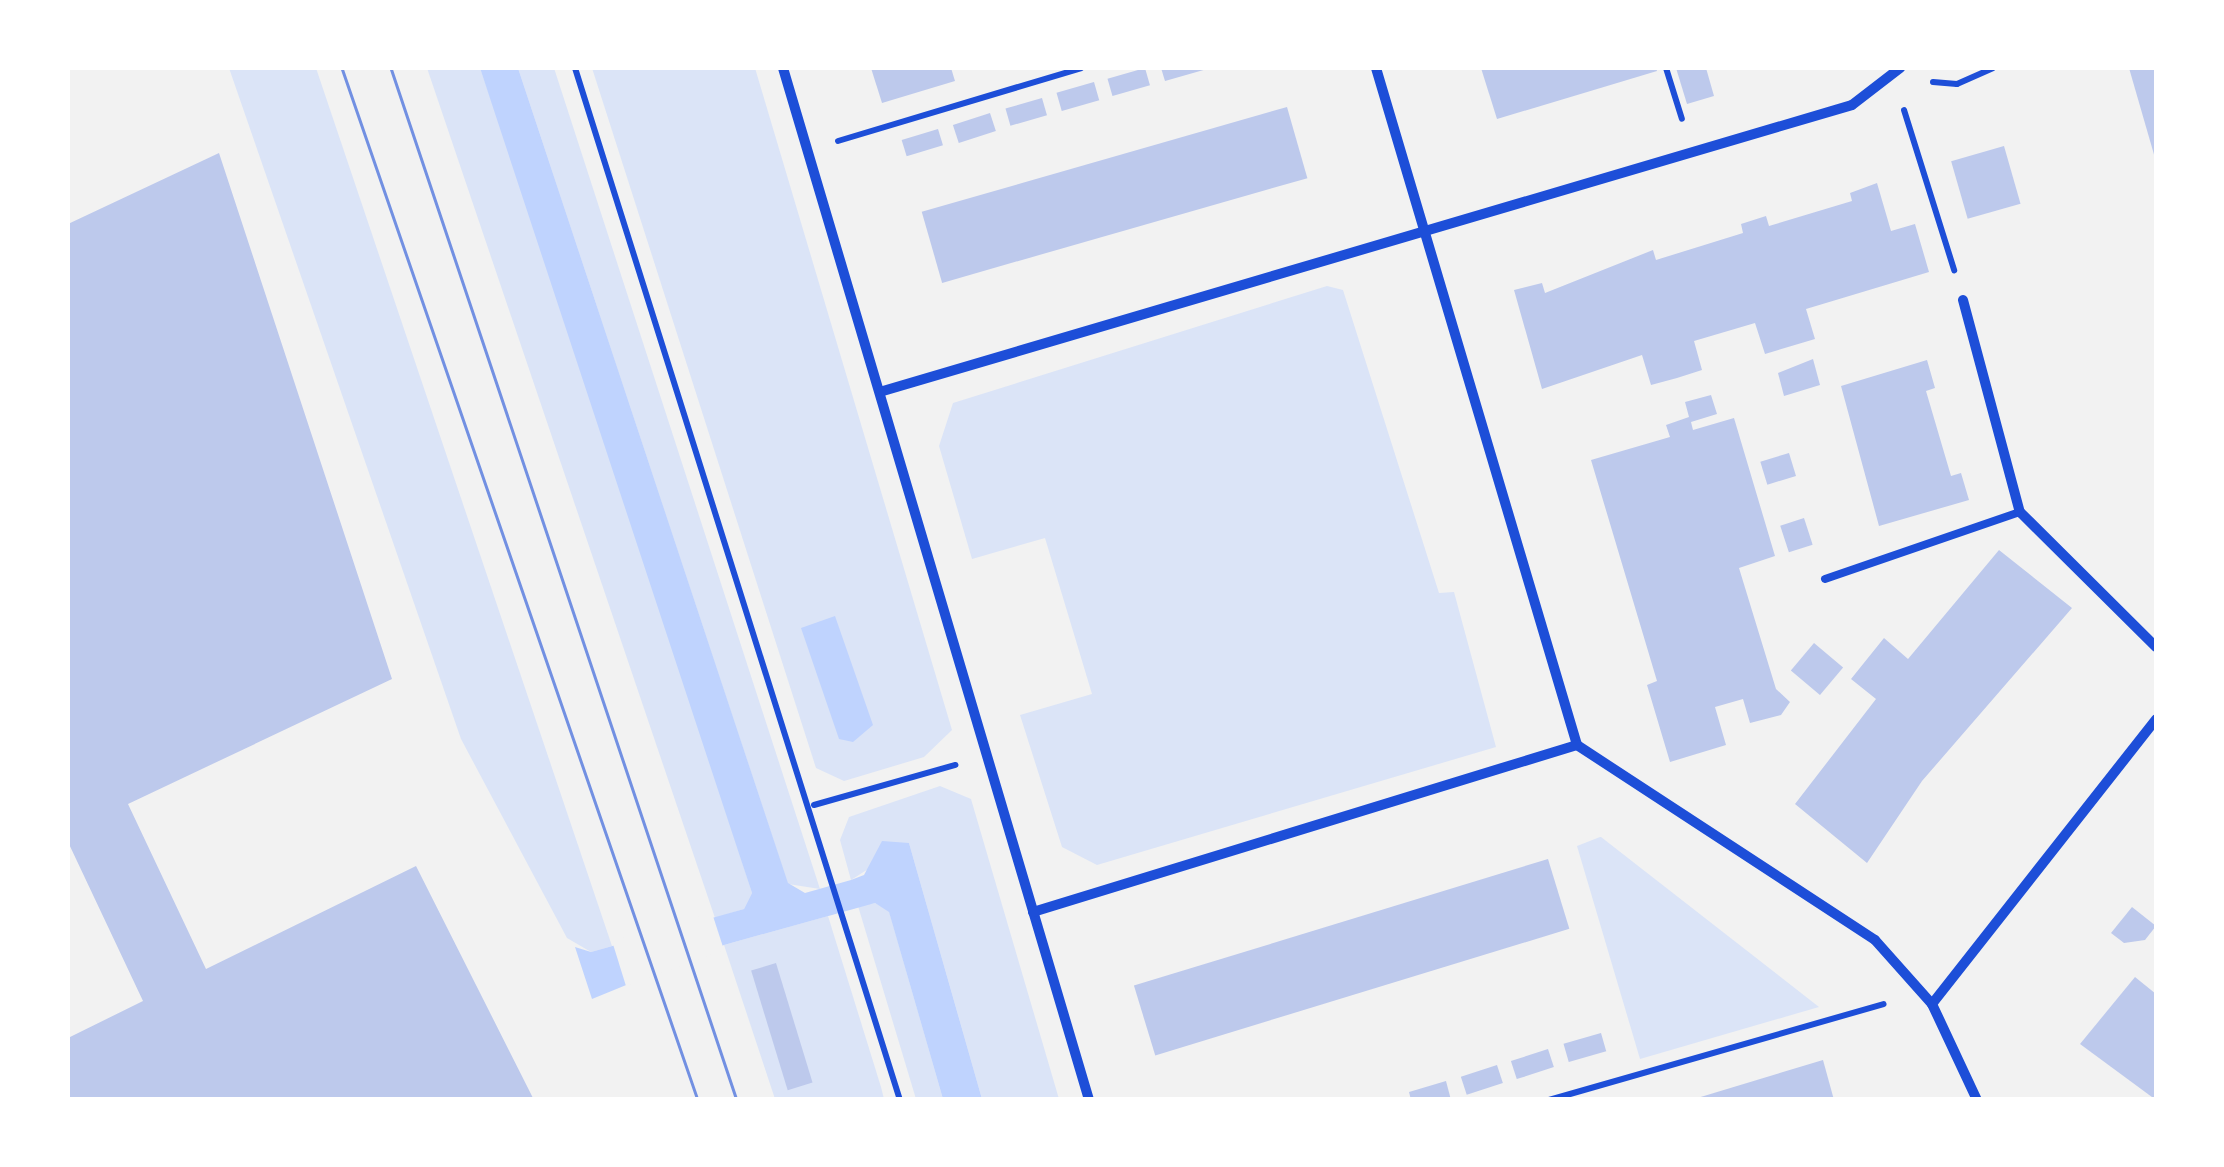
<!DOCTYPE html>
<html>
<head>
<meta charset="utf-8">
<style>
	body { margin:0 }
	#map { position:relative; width:2224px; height:1167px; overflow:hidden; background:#f2f2f2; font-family:"Times New Roman",serif }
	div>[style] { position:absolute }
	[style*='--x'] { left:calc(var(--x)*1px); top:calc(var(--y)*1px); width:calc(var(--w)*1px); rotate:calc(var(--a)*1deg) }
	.green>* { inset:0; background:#dbe4f7 }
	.water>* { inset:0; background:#bfd3fe }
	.pier>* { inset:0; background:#f2f2f2 }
	.building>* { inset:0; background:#bdc9ec; transform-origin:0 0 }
	.path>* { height:6px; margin:-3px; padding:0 3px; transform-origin:3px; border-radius:3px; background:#1d4ed8 }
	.service>* { height:8px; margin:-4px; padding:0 4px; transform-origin:4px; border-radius:4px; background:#1d4ed8 }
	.minor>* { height:10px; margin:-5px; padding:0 5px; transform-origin:5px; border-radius:5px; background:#1d4ed8 }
	.tram>* { height:2.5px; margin:-1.25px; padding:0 1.25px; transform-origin:1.25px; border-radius:1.25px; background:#7290e2 }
	span { translate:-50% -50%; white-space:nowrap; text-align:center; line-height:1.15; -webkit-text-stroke:9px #fff; paint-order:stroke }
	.frame { position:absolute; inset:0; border:70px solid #fff; pointer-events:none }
</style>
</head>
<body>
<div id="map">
	<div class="green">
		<div style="clip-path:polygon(229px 68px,316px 68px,612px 946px,591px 952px,567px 938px,461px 739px)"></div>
		<div style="clip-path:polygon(427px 68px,480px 68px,615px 457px,752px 893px,744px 909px,715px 918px)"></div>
		<div style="clip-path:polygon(518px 68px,554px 68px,820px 889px,788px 884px)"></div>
		<div style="clip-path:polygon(592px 68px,755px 68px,952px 730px,924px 757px,844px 781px,816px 768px)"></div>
		<div style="clip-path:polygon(1327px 286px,1343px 290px,1439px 593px,1454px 592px,1496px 747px,1097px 865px,1062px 847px,1020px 715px,1092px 694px,1045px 538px,972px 559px,939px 446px,953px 403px)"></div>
		<div style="clip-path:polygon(940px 786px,971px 799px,1059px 1099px,982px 1099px,909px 843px,851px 880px,840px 840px,849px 817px)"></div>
		<div style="clip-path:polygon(1600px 837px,1601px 837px,1819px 1007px,1640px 1059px,1577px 846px)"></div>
		<div style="clip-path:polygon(875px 903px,889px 911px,943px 1099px,916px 1099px,858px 906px)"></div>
		<div style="clip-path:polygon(828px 916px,881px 1087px,884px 1099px,775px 1099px,724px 945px)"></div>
	</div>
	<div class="water">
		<div style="clip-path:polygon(480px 68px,518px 68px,788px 883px,805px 893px,851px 880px,864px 875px,882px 841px,909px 843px,982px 1099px,943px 1099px,889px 912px,875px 903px,724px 945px,592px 999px,575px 947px,591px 952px,744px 909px,752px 893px)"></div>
		<div style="clip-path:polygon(835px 616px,873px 725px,853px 742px,839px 739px,801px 628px)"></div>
	</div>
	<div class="pier">
		<div style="clip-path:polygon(712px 913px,724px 950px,626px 986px,612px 941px)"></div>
	</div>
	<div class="building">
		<div style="clip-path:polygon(871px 68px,951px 68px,955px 81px,882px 103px)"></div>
		<div style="left:1145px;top:68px;width:18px;height:39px;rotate:74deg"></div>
		<div style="clip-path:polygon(1161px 68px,1207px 68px,1207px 69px,1165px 81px)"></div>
		<div style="clip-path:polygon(1481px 68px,1656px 68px,1657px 71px,1497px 119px)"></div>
		<div style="clip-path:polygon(1676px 68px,1706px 68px,1714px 96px,1687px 104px)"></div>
		<div style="clip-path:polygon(2129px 68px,2156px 68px,2156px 158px,2155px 158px)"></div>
		<div style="left:1094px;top:82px;width:19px;height:39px;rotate:74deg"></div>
		<div style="left:1042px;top:98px;width:18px;height:38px;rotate:74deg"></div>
		<div style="left:1287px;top:107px;width:74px;height:380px;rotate:74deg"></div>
		<div style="left:990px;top:113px;width:19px;height:39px;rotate:72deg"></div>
		<div style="left:938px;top:129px;width:17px;height:38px;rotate:73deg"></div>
		<div style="left:2004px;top:146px;width:60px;height:55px;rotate:74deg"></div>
		<div style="clip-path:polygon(219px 153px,392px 679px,128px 804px,206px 969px,416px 866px,534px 1100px,68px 1100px,68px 1038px,143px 1001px,68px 842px,68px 224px)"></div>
		<div style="clip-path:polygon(1877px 183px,1891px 231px,1915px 224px,1929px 272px,1806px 309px,1815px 339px,1765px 354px,1755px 323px,1694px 341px,1702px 370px,1677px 378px,1651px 385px,1642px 355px,1542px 389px,1514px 290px,1542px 283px,1545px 293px,1653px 250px,1656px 260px,1743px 233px,1741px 224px,1766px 216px,1769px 226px,1852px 201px,1850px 193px)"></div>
		<div style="clip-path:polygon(1813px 359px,1820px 385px,1784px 396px,1778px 373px)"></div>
		<div style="clip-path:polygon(1927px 360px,1935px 388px,1926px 391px,1951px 476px,1961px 473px,1969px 500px,1879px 526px,1841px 386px)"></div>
		<div style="clip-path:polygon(1711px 395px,1717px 414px,1691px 422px,1693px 430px,1734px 418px,1775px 556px,1739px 568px,1776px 689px,1790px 702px,1781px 715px,1750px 723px,1743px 699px,1715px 707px,1726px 745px,1670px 762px,1647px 685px,1657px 681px,1591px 460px,1670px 437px,1666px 425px,1689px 417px,1685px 402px)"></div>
		<div style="left:1789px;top:453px;width:24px;height:30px;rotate:73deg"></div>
		<div style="left:1804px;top:518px;width:28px;height:25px;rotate:72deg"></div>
		<div style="clip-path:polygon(1999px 550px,2072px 608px,1922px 781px,1867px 863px,1795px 804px,1876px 699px,1851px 679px,1884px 638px,1908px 659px)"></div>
		<div style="left:1814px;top:643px;width:38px;height:36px;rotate:40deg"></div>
		<div style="left:1548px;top:859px;width:73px;height:433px;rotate:73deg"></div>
		<div style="clip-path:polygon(2132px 907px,2156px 926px,2145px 940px,2124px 943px,2111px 933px)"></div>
		<div style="left:776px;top:963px;width:125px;height:26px;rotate:73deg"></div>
		<div style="clip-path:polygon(2135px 977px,2156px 994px,2156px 1100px,2080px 1044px)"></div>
		<div style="left:1601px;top:1033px;width:19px;height:39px;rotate:74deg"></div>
		<div style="left:1548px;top:1049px;width:19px;height:39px;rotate:72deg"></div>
		<div style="clip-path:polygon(1823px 1060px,1834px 1100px,1694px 1100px,1694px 1099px)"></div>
		<div style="left:1497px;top:1065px;width:19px;height:38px;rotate:72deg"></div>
		<div style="clip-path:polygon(1446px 1081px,1451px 1100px,1411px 1100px,1409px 1092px)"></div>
	</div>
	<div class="path">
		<div style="--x:575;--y:68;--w:1082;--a:72.52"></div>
		<div style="--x:1666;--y:68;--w:53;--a:72.6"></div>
		<div style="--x:1933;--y:82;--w:24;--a:5"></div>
		<div style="--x:1957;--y:84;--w:39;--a:-24"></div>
		<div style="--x:1904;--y:110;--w:168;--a:72.6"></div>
		<div style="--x:838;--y:141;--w:254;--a:-16.7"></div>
		<div style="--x:814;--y:805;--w:147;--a:-15.8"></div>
		<div style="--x:1549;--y:1100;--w:348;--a:-16"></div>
	</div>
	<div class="service">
		<div style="--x:1825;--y:579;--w:206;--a:-19"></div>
	</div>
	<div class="minor">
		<div style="--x:783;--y:68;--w:1076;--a:73.48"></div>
		<div style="--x:1376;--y:68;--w:706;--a:73.46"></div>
		<div style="--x:1577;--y:745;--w:356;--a:33.2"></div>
		<div style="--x:1875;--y:940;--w:86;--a:48.3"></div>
		<div style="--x:1963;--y:300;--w:220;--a:75"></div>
		<div style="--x:2020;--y:512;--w:192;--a:44.8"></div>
		<div style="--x:883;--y:391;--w:1010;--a:-16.44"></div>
		<div style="--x:1852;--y:105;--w:61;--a:-37.6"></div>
		<div style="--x:1033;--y:912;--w:569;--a:-17.07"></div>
		<div style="--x:1977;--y:1100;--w:106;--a:-115.1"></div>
		<div style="--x:1932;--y:1004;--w:362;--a:-51.8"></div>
	</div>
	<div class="tram">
		<div style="--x:342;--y:68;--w:1092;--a:70.97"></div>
		<div style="--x:391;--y:68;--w:1088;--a:71.47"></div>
	</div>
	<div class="frame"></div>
</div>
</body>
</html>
